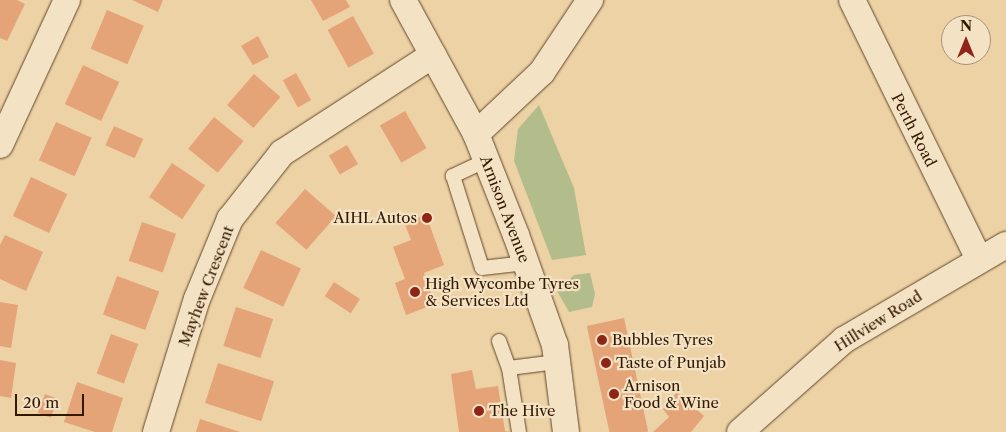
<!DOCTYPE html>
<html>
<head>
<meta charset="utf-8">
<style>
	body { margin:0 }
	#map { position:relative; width:1006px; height:432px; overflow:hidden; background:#edd2a5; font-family:"Libre Caslon Text",serif }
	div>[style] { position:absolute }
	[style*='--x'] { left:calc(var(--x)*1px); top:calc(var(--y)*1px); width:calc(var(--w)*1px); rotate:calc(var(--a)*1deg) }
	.green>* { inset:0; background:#b3bd8b }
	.building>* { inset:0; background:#e5a378; transform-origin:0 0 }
	.roads { filter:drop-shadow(0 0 1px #624629) drop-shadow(0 0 1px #624629) }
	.service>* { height:14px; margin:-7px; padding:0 7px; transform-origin:7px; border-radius:7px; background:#f3e2c4 }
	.minor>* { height:26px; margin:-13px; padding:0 13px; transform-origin:13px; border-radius:13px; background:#f3e2c4 }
	.dots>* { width:14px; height:14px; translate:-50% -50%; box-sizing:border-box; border:2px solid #f3e2c4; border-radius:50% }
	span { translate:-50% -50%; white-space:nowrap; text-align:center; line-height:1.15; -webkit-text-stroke:4.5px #f3e2c4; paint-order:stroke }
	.street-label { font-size:15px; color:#331800 }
	.poi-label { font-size:15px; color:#331800 }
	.right { translate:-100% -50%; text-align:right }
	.left { translate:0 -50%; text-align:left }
	.north { position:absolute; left:941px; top:15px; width:50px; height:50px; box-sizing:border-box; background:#f3e2c4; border:1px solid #a69176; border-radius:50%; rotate:0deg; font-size:14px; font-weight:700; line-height:20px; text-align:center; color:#331800 }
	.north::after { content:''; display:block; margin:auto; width:18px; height:22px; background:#8f2418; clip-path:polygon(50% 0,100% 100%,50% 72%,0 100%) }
	.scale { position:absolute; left:15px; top:394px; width:69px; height:22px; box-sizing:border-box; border:2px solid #331800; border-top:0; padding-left:6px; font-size:15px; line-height:18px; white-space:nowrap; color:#331800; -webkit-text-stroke:4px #f3e2c4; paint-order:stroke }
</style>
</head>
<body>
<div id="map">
	<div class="green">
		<div style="clip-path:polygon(539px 105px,574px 188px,586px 255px,552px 260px,514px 161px,518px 129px)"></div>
		<div style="clip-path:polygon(590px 273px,595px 294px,592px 307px,569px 312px,557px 291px,574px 275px)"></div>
	</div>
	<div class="building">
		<div style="clip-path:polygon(0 0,17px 0,25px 4px,7px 41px,0 38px)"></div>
		<div style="clip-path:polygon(132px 0,163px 0,158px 12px)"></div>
		<div style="clip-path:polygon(311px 0,346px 0,350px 7px,323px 21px)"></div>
		<div style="left:107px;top:10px;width:40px;height:42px;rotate:23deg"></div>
		<div style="left:353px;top:16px;width:43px;height:29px;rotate:61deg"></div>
		<div style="clip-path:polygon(258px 36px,269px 57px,253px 65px,241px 46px)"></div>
		<div style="left:83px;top:65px;width:40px;height:43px;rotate:25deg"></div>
		<div style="left:296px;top:73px;width:31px;height:15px;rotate:61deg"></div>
		<div style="left:254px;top:74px;width:35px;height:41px;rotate:41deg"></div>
		<div style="left:405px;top:111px;width:43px;height:29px;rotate:60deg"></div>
		<div style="left:214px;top:117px;width:38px;height:41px;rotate:39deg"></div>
		<div style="left:56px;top:122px;width:39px;height:42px;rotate:24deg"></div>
		<div style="left:114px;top:126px;width:32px;height:21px;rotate:24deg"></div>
		<div style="left:347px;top:145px;width:22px;height:21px;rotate:60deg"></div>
		<div style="left:172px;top:163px;width:40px;height:41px;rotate:34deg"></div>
		<div style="left:31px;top:177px;width:40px;height:43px;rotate:25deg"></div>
		<div style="left:305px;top:189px;width:41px;height:45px;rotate:41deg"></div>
		<div style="clip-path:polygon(426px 215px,444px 265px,424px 273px,435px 304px,406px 315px,395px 283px,405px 279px,393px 247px,411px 240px,404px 222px)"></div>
		<div style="left:142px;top:222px;width:36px;height:41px;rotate:19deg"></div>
		<div style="clip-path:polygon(5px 235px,43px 252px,26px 291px,0 279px,0 245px)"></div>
		<div style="left:261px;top:250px;width:44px;height:42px;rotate:25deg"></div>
		<div style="left:117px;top:276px;width:45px;height:41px;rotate:20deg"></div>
		<div style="left:334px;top:282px;width:31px;height:17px;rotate:33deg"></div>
		<div style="clip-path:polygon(0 302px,18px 305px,11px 348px,0 346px)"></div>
		<div style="left:236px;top:307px;width:39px;height:41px;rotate:18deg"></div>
		<div style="left:624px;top:318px;width:116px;height:38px;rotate:78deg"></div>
		<div style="left:111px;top:334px;width:29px;height:42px;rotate:20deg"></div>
		<div style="clip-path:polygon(0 360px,16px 363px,11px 398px,0 396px)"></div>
		<div style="left:218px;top:363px;width:59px;height:42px;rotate:18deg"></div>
		<div style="clip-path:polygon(472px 370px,476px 389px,498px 386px,505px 431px,511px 432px,459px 432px,451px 374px)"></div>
		<div style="clip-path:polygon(77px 382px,123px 398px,112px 432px,95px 432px,64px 422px)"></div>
		<div style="clip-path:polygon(677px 392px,704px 416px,691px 432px,653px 432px,669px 417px,663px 409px)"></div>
		<div style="left:45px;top:394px;width:14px;height:20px;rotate:21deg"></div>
		<div style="clip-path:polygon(200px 419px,240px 432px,196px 432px)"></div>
	</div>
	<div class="roads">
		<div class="service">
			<div style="--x:487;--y:160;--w:38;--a:155"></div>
			<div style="--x:453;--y:176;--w:96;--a:72.5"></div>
			<div style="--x:482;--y:268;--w:44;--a:-6.5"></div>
			<div style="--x:499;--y:341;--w:29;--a:70"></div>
			<div style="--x:519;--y:432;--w:65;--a:-98.9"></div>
			<div style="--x:509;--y:368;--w:48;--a:-7.1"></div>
		</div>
		<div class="minor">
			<div style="--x:403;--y:0;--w:153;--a:61.4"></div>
			<div style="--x:476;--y:134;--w:109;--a:68.4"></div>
			<div style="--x:516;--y:235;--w:117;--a:70.5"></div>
			<div style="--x:555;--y:345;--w:88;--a:82.8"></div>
			<div style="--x:852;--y:0;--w:288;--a:63.9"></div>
			<div style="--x:476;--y:134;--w:91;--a:-43.2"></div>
			<div style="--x:542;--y:72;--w:87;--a:-56.3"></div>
			<div style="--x:0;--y:145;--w:160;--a:-65.2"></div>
			<div style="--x:156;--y:432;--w:139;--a:-72.9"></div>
			<div style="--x:197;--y:299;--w:87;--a:-67.6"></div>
			<div style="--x:230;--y:219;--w:84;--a:-51.8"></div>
			<div style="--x:282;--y:153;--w:180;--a:-33"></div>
			<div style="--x:740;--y:432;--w:139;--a:-41.5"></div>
			<div style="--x:844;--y:340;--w:188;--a:-30.4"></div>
		</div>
	</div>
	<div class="dots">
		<div style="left:427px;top:218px;background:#8f2418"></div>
		<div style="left:415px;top:292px;background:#8f2418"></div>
		<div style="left:602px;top:340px;background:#8f2418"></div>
		<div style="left:606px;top:363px;background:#8f2418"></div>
		<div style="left:614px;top:394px;background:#8f2418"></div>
		<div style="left:479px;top:411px;background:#8f2418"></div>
	</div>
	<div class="street-label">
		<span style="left:914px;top:130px;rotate:63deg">Perth Road</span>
		<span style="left:505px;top:209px;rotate:69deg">Arnison Avenue</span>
		<span style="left:206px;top:286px;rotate:-69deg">Mayhew Crescent</span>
		<span style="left:878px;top:321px;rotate:-32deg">Hillview Road</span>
	</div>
	<div class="poi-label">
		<span class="right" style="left:417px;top:218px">AIHL Autos</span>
		<span class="left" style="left:425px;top:292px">High Wycombe Tyres<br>&amp; Services Ltd</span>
		<span class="left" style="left:612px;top:340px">Bubbles Tyres</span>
		<span class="left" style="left:616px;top:363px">Taste of Punjab</span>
		<span class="left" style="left:624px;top:394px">Arnison<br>Food &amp; Wine</span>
		<span class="left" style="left:489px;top:411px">The Hive</span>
	</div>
	<div class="north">N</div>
	<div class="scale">20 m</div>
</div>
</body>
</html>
